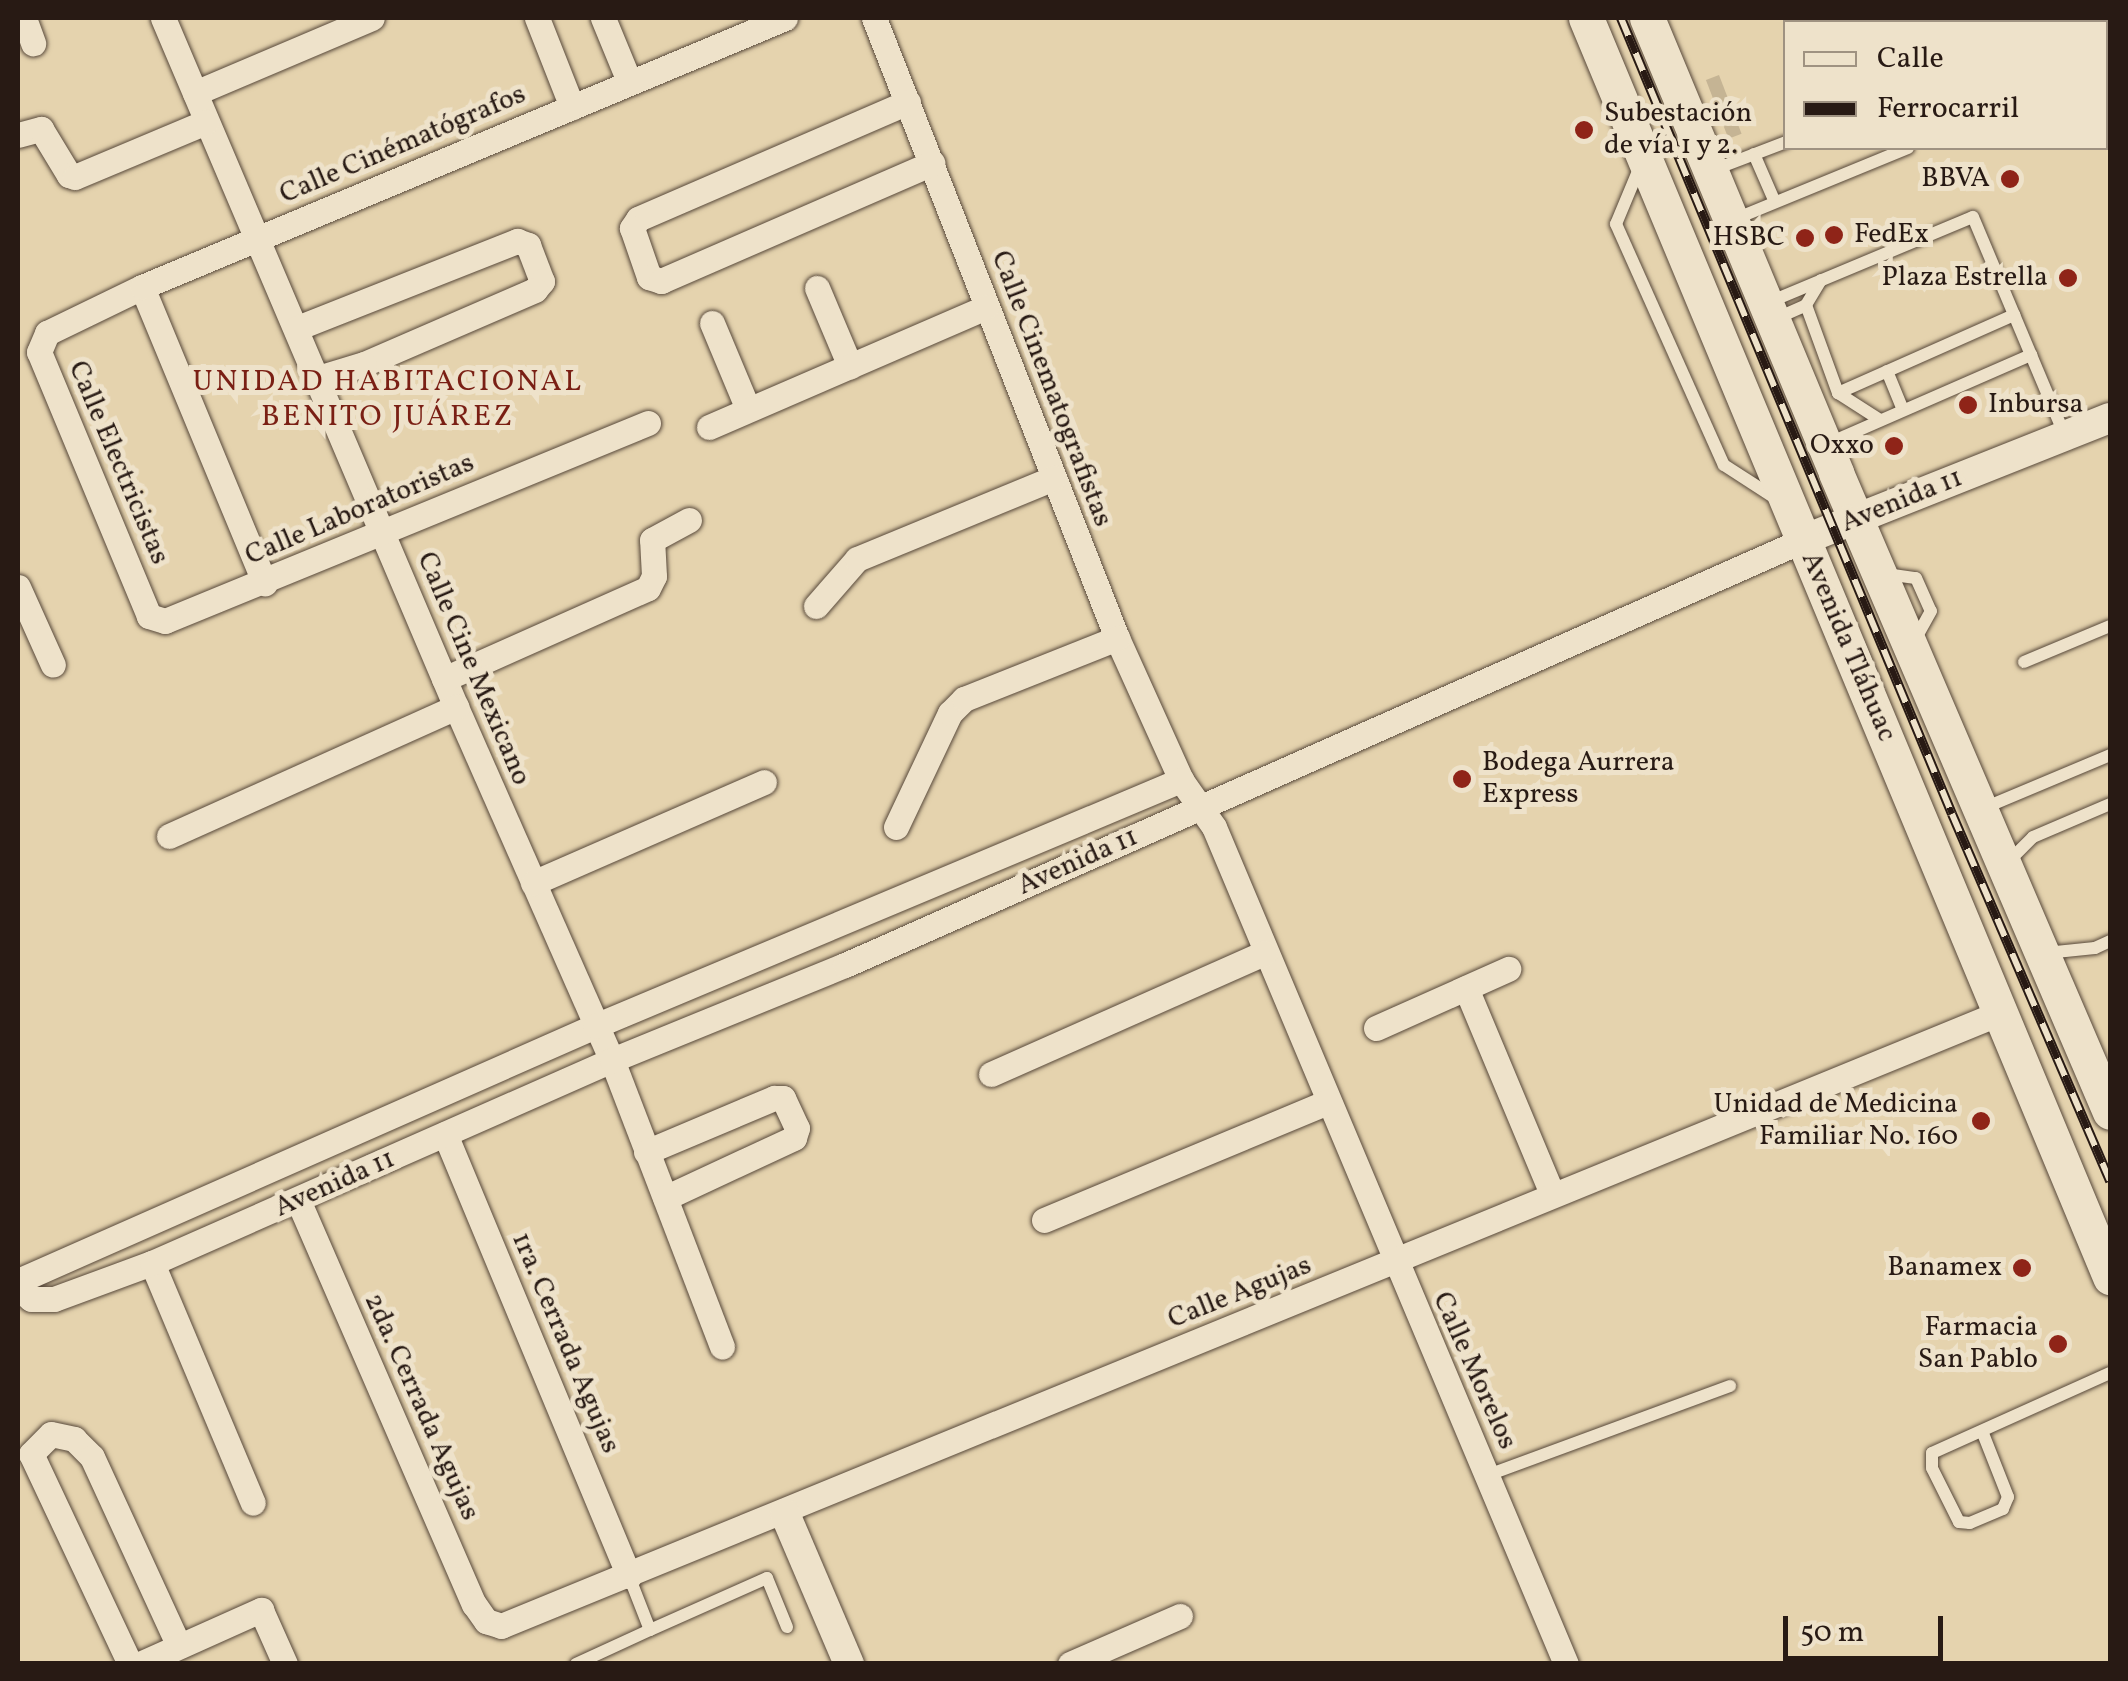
<!DOCTYPE html>
<html>
<head>
<meta charset="utf-8">
<style>
	body { margin:0 }
	#map { position:relative; width:2128px; height:1681px; overflow:hidden; background:#e5d3ae; font-family:Vollkorn,serif }
	div>[style] { position:absolute }
	[style*='--x'] { left:calc(var(--x)*1px); top:calc(var(--y)*1px); width:calc(var(--w)*1px); rotate:calc(var(--a)*1deg) }
	.green>* { inset:0; background:#c5b494; transform-origin:0 0 }
	.roads { filter:drop-shadow(0 0 2px #57483a) drop-shadow(0 0 2px #57483a) }
	.service>* { height:12px; margin:-6px; padding:0 6px; transform-origin:6px; border-radius:6px; background:#eee2ca }
	.minor>* { height:25px; margin:-12.5px; padding:0 12.5px; transform-origin:12.5px; border-radius:12.5px; background:#eee2ca }
	.tertiary>* { height:30px; margin:-15px; padding:0 15px; transform-origin:15px; border-radius:15px; background:#eee2ca }
	.secondary>* { height:35px; margin:-17.5px; padding:0 17.5px; transform-origin:17.5px; border-radius:17.5px; background:#eee2ca }
	.rail>* { height:10px; margin-top:-5px; transform-origin:0; background:repeating-linear-gradient(90deg,#eee2ca 0 19px,#281a14 0 38px); box-sizing:border-box; border-block:2px solid #281a14 }
	.dots>* { width:28px; height:28px; translate:-50% -50%; box-sizing:border-box; border:5px solid #eee2ca; border-radius:50% }
	span { translate:-50% -50%; white-space:nowrap; text-align:center; line-height:1.15; -webkit-text-stroke:10px #eee2ca; paint-order:stroke }
	.poi-label { font-size:28px; color:#281a14 }
	.left { translate:0 -50%; text-align:left }
	.right { translate:-100% -50%; text-align:right }
	.street-label { font-size:28px; color:#281a14 }
	.neighbourhood-label { font-size:30px; color:#7a1f14; letter-spacing:2.5px }
	.frame { position:absolute; inset:0; border:20px solid #281a14; pointer-events:none }
	.legend { position:absolute; left:1783px; top:20px; width:325px; height:130px; box-sizing:border-box; background:#eee2ca; border:2px solid #9f9281; margin:0; padding:12px 18px; list-style:none; font-size:30px; color:#281a14 }
	.legend li { display:flex; align-items:center; gap:20px; height:50px }
	.legend b { width:50px; border:2px solid #9f9281 }
	.scale { position:absolute; left:1783px; top:1616px; width:160px; height:45px; box-sizing:border-box; border:5px solid #281a14; border-top:0; padding-left:12px; font-size:30px; line-height:35px; white-space:nowrap; color:#281a14; -webkit-text-stroke:8px #eee2ca; paint-order:stroke }
</style>
</head>
<body>
<div id="map">
	<div class="green">
		<div style="left:1719px;top:75px;width:63px;height:14px;rotate:69deg"></div>
	</div>
	<div class="roads">
		<div class="service">
			<div style="--x:1754;--y:154;--w:50;--a:66.5"></div>
			<div style="--x:1641;--y:164;--w:65;--a:112.6"></div>
			<div style="--x:1616;--y:224;--w:264;--a:65.9"></div>
			<div style="--x:1724;--y:465;--w:61;--a:32.9"></div>
			<div style="--x:1713;--y:170;--w:78;--a:-21"></div>
			<div style="--x:1735;--y:219;--w:187;--a:-22.3"></div>
			<div style="--x:1767;--y:303;--w:223;--a:-22.7"></div>
			<div style="--x:1973;--y:217;--w:238;--a:67.2"></div>
			<div style="--x:1806;--y:305;--w:94;--a:70"></div>
			<div style="--x:1838;--y:393;--w:193;--a:-23.9"></div>
			<div style="--x:1775;--y:319;--w:34;--a:-24"></div>
			<div style="--x:1806;--y:305;--w:29;--a:-59"></div>
			<div style="--x:1887;--y:371;--w:42;--a:67.7"></div>
			<div style="--x:1838;--y:393;--w:50;--a:32.7"></div>
			<div style="--x:1827;--y:444;--w:223;--a:-23.6"></div>
			<div style="--x:1886;--y:574;--w:30;--a:8"></div>
			<div style="--x:1916;--y:578;--w:36;--a:66"></div>
			<div style="--x:1931;--y:611;--w:33;--a:119"></div>
			<div style="--x:2024;--y:662;--w:93;--a:-22.7"></div>
			<div style="--x:1984;--y:808;--w:137;--a:-22.8"></div>
			<div style="--x:2006;--y:864;--w:38;--a:-45"></div>
			<div style="--x:2033;--y:837;--w:84;--a:-23.2"></div>
			<div style="--x:2046;--y:953;--w:49;--a:-5.8"></div>
			<div style="--x:2095;--y:948;--w:17;--a:-25"></div>
			<div style="--x:1982;--y:1431;--w:71;--a:68.5"></div>
			<div style="--x:2008;--y:1497;--w:13;--a:113"></div>
			<div style="--x:2003;--y:1509;--w:36;--a:157"></div>
			<div style="--x:1970;--y:1523;--w:11;--a:-175"></div>
			<div style="--x:1959;--y:1522;--w:60;--a:-116.6"></div>
			<div style="--x:1932;--y:1468;--w:15;--a:-90"></div>
			<div style="--x:1932;--y:1453;--w:195;--a:-24.2"></div>
			<div style="--x:1488;--y:1475;--w:258;--a:-20.2"></div>
			<div style="--x:650;--y:1630;--w:128;--a:-24"></div>
			<div style="--x:767;--y:1578;--w:53;--a:67.8"></div>
			<div style="--x:576;--y:1664;--w:81;--a:-24.7"></div>
			<div style="--x:650;--y:1630;--w:58;--a:-111.3"></div>
		</div>
		<div class="minor">
			<div style="--x:24;--y:18;--w:27;--a:70"></div>
			<div style="--x:163;--y:18;--w:749;--a:66.96"></div>
			<div style="--x:456;--y:707;--w:386;--a:66.2"></div>
			<div style="--x:612;--y:1060;--w:307;--a:69"></div>
			<div style="--x:537;--y:18;--w:96;--a:68.5"></div>
			<div style="--x:603;--y:18;--w:68;--a:67.6"></div>
			<div style="--x:874;--y:18;--w:666;--a:68.6"></div>
			<div style="--x:1117;--y:638;--w:156;--a:65.7"></div>
			<div style="--x:1181;--y:780;--w:57;--a:54.9"></div>
			<div style="--x:1214;--y:827;--w:908;--a:67.19"></div>
			<div style="--x:195;--y:93;--w:192;--a:-23"></div>
			<div style="--x:908;--y:102;--w:294;--a:156.6"></div>
			<div style="--x:638;--y:219;--w:11;--a:124"></div>
			<div style="--x:632;--y:228;--w:52;--a:70.9"></div>
			<div style="--x:649;--y:277;--w:13;--a:18"></div>
			<div style="--x:661;--y:281;--w:296;--a:-23.5"></div>
			<div style="--x:18;--y:135;--w:24;--a:-15"></div>
			<div style="--x:41;--y:129;--w:54;--a:58.7"></div>
			<div style="--x:69;--y:175;--w:6;--a:18"></div>
			<div style="--x:75;--y:177;--w:142;--a:-22.8"></div>
			<div style="--x:142;--y:287;--w:321;--a:67.5"></div>
			<div style="--x:817;--y:288;--w:85;--a:67.1"></div>
			<div style="--x:712;--y:323;--w:93;--a:67.3"></div>
			<div style="--x:297;--y:328;--w:237;--a:-21.6"></div>
			<div style="--x:517;--y:241;--w:12;--a:20"></div>
			<div style="--x:528;--y:245;--w:39;--a:69"></div>
			<div style="--x:542;--y:281;--w:11;--a:128"></div>
			<div style="--x:535;--y:290;--w:186;--a:156.6"></div>
			<div style="--x:364;--y:364;--w:48;--a:163.1"></div>
			<div style="--x:648;--y:423;--w:522;--a:157.71"></div>
			<div style="--x:165;--y:621;--w:17;--a:-163"></div>
			<div style="--x:149;--y:616;--w:286;--a:-112.6"></div>
			<div style="--x:39;--y:352;--w:21;--a:-67"></div>
			<div style="--x:47;--y:333;--w:106;--a:-25.8"></div>
			<div style="--x:142;--y:287;--w:697;--a:-22.7"></div>
			<div style="--x:709;--y:427;--w:302;--a:-23.4"></div>
			<div style="--x:18;--y:587;--w:85;--a:65.8"></div>
			<div style="--x:816;--y:606;--w:62;--a:-48.9"></div>
			<div style="--x:857;--y:559;--w:213;--a:-22.4"></div>
			<div style="--x:444;--y:679;--w:223;--a:-24"></div>
			<div style="--x:648;--y:588;--w:13;--a:-63"></div>
			<div style="--x:654;--y:576;--w:36;--a:-93"></div>
			<div style="--x:652;--y:540;--w:42;--a:-28.4"></div>
			<div style="--x:896;--y:827;--w:126;--a:-64.7"></div>
			<div style="--x:950;--y:713;--w:20;--a:-45"></div>
			<div style="--x:964;--y:699;--w:165;--a:-21.7"></div>
			<div style="--x:169;--y:836;--w:315;--a:-24.2"></div>
			<div style="--x:533;--y:883;--w:252;--a:-23.6"></div>
			<div style="--x:1466;--y:988;--w:223;--a:67.3"></div>
			<div style="--x:1376;--y:1028;--w:145;--a:-24.1"></div>
			<div style="--x:991;--y:1074;--w:299;--a:-23.9"></div>
			<div style="--x:445;--y:1134;--w:479;--a:67.4"></div>
			<div style="--x:646;--y:1152;--w:139;--a:-22.9"></div>
			<div style="--x:774;--y:1098;--w:9;--a:0"></div>
			<div style="--x:783;--y:1098;--w:33;--a:65"></div>
			<div style="--x:797;--y:1128;--w:10;--a:107"></div>
			<div style="--x:794;--y:1138;--w:142;--a:155.1"></div>
			<div style="--x:298;--y:1200;--w:441;--a:66.5"></div>
			<div style="--x:474;--y:1604;--w:21;--a:55"></div>
			<div style="--x:486;--y:1621;--w:16;--a:18"></div>
			<div style="--x:501;--y:1626;--w:1622;--a:-22.25"></div>
			<div style="--x:1044;--y:1220;--w:308;--a:-22.6"></div>
			<div style="--x:152;--y:1263;--w:260;--a:67.2"></div>
			<div style="--x:18;--y:1281;--w:631;--a:-23.84"></div>
			<div style="--x:595;--y:1026;--w:636;--a:-22.77"></div>
			<div style="--x:18;--y:1288;--w:17;--a:40"></div>
			<div style="--x:31;--y:1299;--w:23;--a:0"></div>
			<div style="--x:54;--y:1299;--w:104;--a:-20.2"></div>
			<div style="--x:152;--y:1263;--w:503;--a:-23.81"></div>
			<div style="--x:612;--y:1060;--w:252;--a:-22.2"></div>
			<div style="--x:845;--y:965;--w:1048;--a:-23.92"></div>
			<div style="--x:130;--y:1664;--w:232;--a:-115.2"></div>
			<div style="--x:31;--y:1454;--w:28;--a:-45"></div>
			<div style="--x:51;--y:1434;--w:24;--a:12"></div>
			<div style="--x:74;--y:1439;--w:25;--a:45"></div>
			<div style="--x:92;--y:1457;--w:208;--a:65.3"></div>
			<div style="--x:140;--y:1664;--w:133;--a:-24.1"></div>
			<div style="--x:261;--y:1610;--w:59;--a:66"></div>
			<div style="--x:1070;--y:1664;--w:120;--a:-23.6"></div>
		</div>
		<div class="tertiary">
			<div style="--x:1803;--y:540;--w:330;--a:-21.7"></div>
			<div style="--x:785;--y:1514;--w:163;--a:66.9"></div>
		</div>
		<div class="secondary">
			<div style="--x:1586;--y:18;--w:1364;--a:67.4"></div>
			<div style="--x:1647;--y:18;--w:493;--a:67.4"></div>
			<div style="--x:1836;--y:473;--w:695;--a:66.79"></div>
		</div>
	</div>
	<div class="rail">
		<div style="--x:1621;--y:18;--w:862;--a:67.42"></div>
		<div style="--x:1952;--y:814;--w:400;--a:66.7"></div>
	</div>
	<div class="dots">
		<div style="left:1584px;top:130px;background:#8f2418"></div>
		<div style="left:2010px;top:179px;background:#8f2418"></div>
		<div style="left:1834px;top:235px;background:#8f2418"></div>
		<div style="left:1805px;top:238px;background:#8f2418"></div>
		<div style="left:2068px;top:278px;background:#8f2418"></div>
		<div style="left:1968px;top:405px;background:#8f2418"></div>
		<div style="left:1894px;top:446px;background:#8f2418"></div>
		<div style="left:1462px;top:779px;background:#8f2418"></div>
		<div style="left:1981px;top:1121px;background:#8f2418"></div>
		<div style="left:2022px;top:1268px;background:#8f2418"></div>
		<div style="left:2058px;top:1344px;background:#8f2418"></div>
	</div>
	<div class="poi-label">
		<span class="left" style="left:1604px;top:130px">Subestación<br>de vía 1 y 2.</span>
		<span class="right" style="left:1990px;top:179px">BBVA</span>
		<span class="left" style="left:1854px;top:235px">FedEx</span>
		<span class="right" style="left:1785px;top:238px">HSBC</span>
		<span class="right" style="left:2048px;top:278px">Plaza Estrella</span>
		<span class="left" style="left:1988px;top:405px">Inbursa</span>
		<span class="right" style="left:1874px;top:446px">Oxxo</span>
		<span class="left" style="left:1482px;top:779px">Bodega Aurrera<br>Express</span>
		<span class="right" style="left:1958px;top:1121px">Unidad de Medicina<br>Familiar No. 160</span>
		<span class="right" style="left:2002px;top:1268px">Banamex</span>
		<span class="right" style="left:2038px;top:1344px">Farmacia<br>San Pablo</span>
	</div>
	<div class="street-label">
		<span style="left:403px;top:145px;rotate:-23deg">Calle Cinématógrafos</span>
		<span style="left:1051px;top:389px;rotate:69deg">Calle Cinematografistas</span>
		<span style="left:118px;top:463px;rotate:67deg">Calle Electricistas</span>
		<span style="left:1902px;top:501px;rotate:-22deg">Avenida 11</span>
		<span style="left:360px;top:510px;rotate:-23deg">Calle Laboratoristas</span>
		<span style="left:1848px;top:647px;rotate:67deg">Avenida Tláhuac</span>
		<span style="left:473px;top:669px;rotate:67deg">Calle Cine Mexicano</span>
		<span style="left:1078px;top:862px;rotate:-24deg">Avenida 11</span>
		<span style="left:335px;top:1184px;rotate:-24deg">Avenida 11</span>
		<span style="left:1240px;top:1293px;rotate:-22deg">Calle Agujas</span>
		<span style="left:565px;top:1343px;rotate:67deg">1ra. Cerrada Agujas</span>
		<span style="left:1474px;top:1371px;rotate:66deg">Calle Morelos</span>
		<span style="left:421px;top:1407px;rotate:66deg">2da. Cerrada Agujas</span>
	</div>
	<div class="neighbourhood-label">
		<span style="left:388px;top:399px">UNIDAD HABITACIONAL<br>BENITO JUÁREZ</span>
	</div>
	<div class="frame"></div>
	<ul class="legend">
	<li><b style="height:12px;background:#eee2ca"></b>Calle</li>
	<li><b style="height:12px;background:#281a14"></b>Ferrocarril</li>
	</ul>
	<div class="scale">50 m</div>
</div>
</body>
</html>
